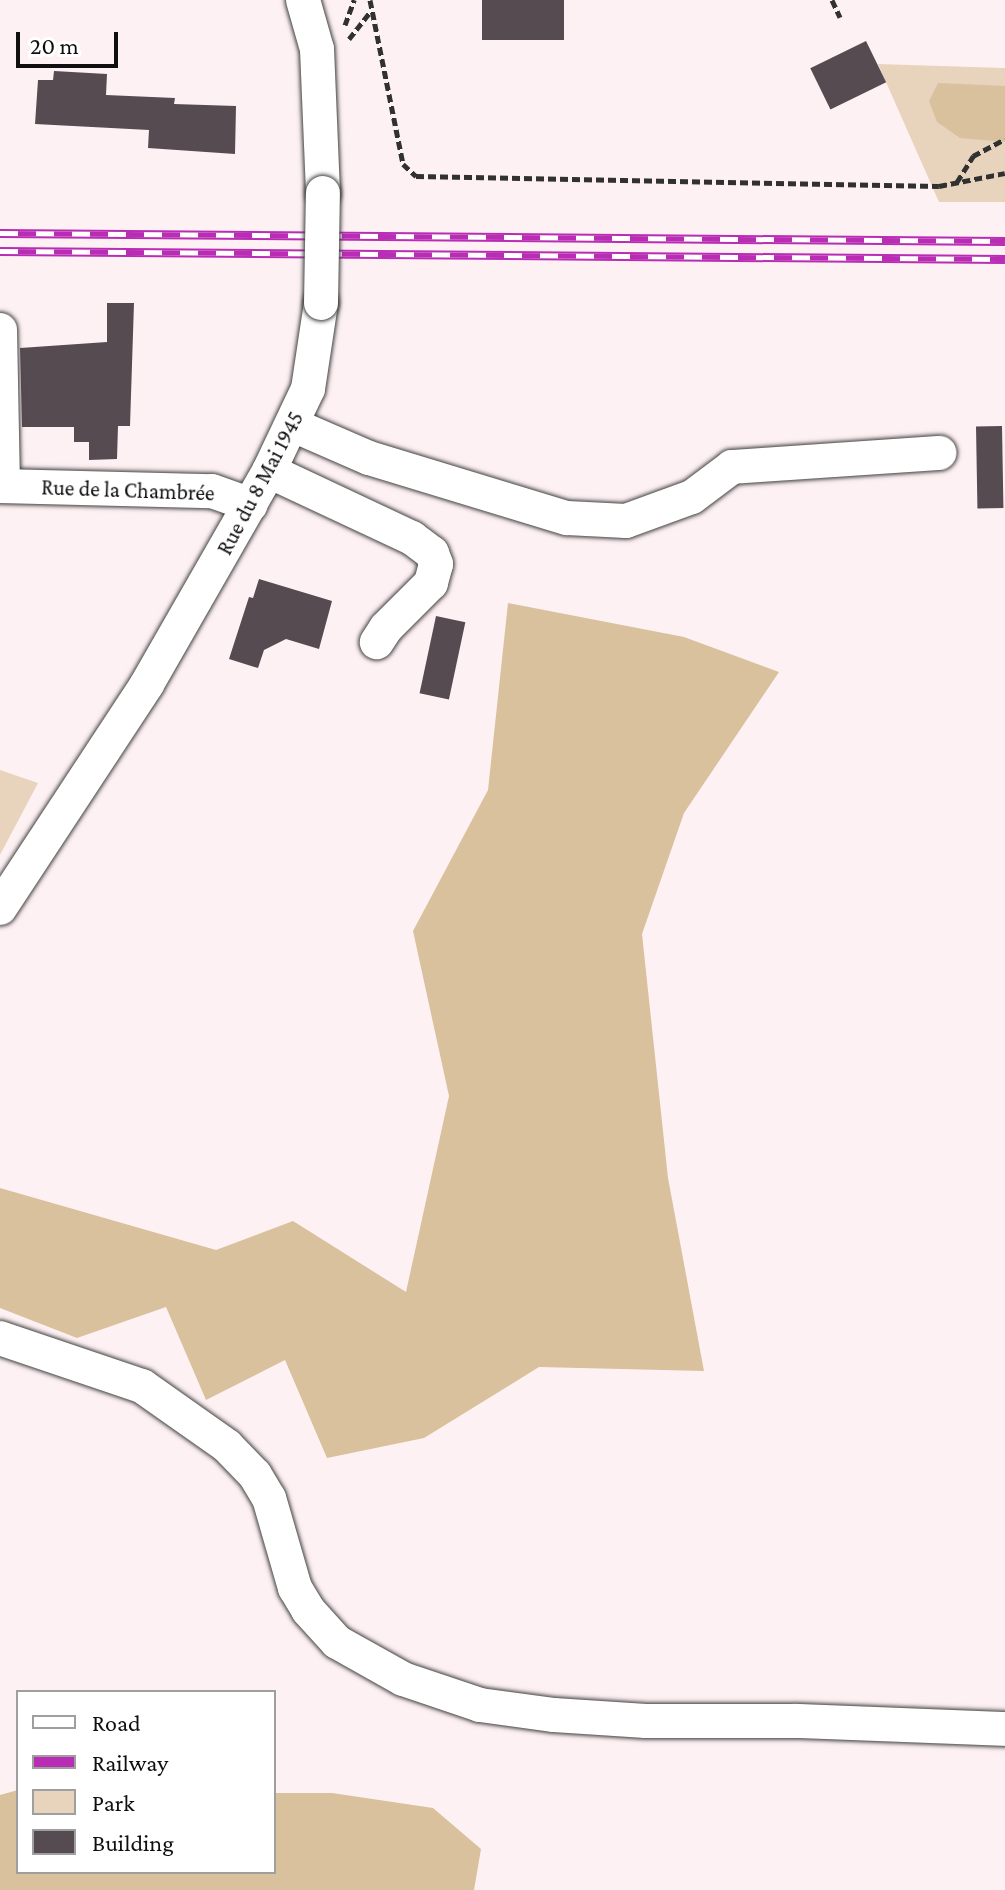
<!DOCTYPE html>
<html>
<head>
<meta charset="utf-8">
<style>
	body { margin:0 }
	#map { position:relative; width:1005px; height:1890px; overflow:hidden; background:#fef1f3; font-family:"Crimson Pro",serif }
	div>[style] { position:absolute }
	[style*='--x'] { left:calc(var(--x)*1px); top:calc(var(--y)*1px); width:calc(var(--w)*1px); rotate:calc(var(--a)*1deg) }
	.green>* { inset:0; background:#e8d4bc }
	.forest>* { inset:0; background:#d8c19c }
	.building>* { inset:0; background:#574b52; transform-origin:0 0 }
	.path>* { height:5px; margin-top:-2.5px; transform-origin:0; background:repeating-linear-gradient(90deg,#313131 0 8px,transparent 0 12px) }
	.roads { filter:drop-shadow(0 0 2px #424242) drop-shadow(0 0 2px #424242) }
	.minor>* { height:34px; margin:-17px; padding:0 17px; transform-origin:17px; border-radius:17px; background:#fff }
	.rail>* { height:9px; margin-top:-4.5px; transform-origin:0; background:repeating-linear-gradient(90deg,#fff 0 18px,#b92db5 0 36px); box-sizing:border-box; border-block:2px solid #b92db5 }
	.bridges { filter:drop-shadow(0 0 2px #424242) drop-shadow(0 0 2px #424242) }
	.minor-bridge>* { height:34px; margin:-17px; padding:0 17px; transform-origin:17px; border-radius:17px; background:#fff }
	span { translate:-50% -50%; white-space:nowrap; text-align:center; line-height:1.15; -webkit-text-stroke:8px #fff; paint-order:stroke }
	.street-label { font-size:22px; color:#0f0f0f }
	.legend { position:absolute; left:16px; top:1690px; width:260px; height:184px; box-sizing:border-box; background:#fff; border:2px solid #9f9f9f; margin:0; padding:10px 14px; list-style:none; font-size:24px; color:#0f0f0f }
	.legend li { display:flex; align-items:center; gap:16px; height:40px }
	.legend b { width:40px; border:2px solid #9f9f9f }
	.scale { position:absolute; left:16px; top:32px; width:102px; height:36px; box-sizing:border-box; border:4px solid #0f0f0f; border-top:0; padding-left:10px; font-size:24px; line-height:28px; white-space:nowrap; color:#0f0f0f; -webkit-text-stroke:6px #fff; paint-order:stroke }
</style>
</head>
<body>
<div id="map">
	<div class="green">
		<div style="clip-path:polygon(878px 64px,1005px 68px,1005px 202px,939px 202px)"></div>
		<div style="clip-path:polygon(0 770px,38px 783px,0 855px)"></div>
	</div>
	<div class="forest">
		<div style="clip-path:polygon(938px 83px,1005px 86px,1005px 142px,960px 138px,937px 122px,929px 101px)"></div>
		<div style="clip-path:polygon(508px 603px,684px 637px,779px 672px,684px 813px,642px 934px,668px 1178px,704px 1371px,539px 1367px,424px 1438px,327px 1458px,285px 1360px,206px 1400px,166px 1307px,77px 1338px,0 1308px,0 1188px,216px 1250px,293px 1221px,406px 1292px,449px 1096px,413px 931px,488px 790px)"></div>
		<div style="clip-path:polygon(18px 1790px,18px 1872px,274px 1872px,274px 1793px,332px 1793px,433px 1808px,481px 1849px,474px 1890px,0 1890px,0 1795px)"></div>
	</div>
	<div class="building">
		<div style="left:482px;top:0;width:82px;height:40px"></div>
		<div style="left:866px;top:41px;width:46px;height:62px;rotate:64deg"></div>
		<div style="clip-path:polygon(54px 71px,107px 74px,106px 95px,175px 98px,174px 104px,236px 106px,235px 154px,148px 148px,149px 130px,35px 124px,38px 80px,53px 80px)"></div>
		<div style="clip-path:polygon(107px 303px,134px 303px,130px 426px,118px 426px,117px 459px,89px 460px,89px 442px,74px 442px,74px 427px,22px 427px,20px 348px,107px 342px)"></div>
		<div style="left:1002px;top:426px;width:82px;height:26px;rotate:89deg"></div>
		<div style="clip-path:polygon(259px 579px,332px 601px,319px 649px,286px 639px,264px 650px,258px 668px,229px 659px,249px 597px,253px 598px)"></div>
		<div style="left:436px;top:616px;width:30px;height:79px;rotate:12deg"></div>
	</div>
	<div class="path">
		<div style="--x:370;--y:0;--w:167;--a:78.6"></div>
		<div style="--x:403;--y:164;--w:18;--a:43"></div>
		<div style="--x:416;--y:176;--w:523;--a:1.1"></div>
		<div style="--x:939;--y:186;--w:67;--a:-11.1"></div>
		<div style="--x:832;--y:0;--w:19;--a:65"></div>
		<div style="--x:345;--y:25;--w:27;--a:-70"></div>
		<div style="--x:349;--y:39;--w:34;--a:-52"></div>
		<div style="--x:957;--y:182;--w:31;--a:-58"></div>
		<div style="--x:973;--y:156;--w:36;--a:-28"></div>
	</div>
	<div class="roads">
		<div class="minor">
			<div style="--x:303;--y:0;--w:51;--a:74.1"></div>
			<div style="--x:317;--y:49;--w:144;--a:87.6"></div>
			<div style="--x:0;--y:330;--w:156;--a:88.9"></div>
			<div style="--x:293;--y:425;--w:83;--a:23.5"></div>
			<div style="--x:369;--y:458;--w:207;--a:16.9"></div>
			<div style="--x:567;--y:518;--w:59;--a:2.9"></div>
			<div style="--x:626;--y:521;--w:70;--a:-20"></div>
			<div style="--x:692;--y:497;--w:50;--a:-36.9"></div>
			<div style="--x:732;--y:467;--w:208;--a:-3.9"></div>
			<div style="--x:269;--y:471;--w:158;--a:25.1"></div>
			<div style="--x:412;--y:538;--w:25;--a:37"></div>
			<div style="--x:432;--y:553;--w:12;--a:70"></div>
			<div style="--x:436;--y:564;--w:20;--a:105"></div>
			<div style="--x:431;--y:583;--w:64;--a:135"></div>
			<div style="--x:386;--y:628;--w:17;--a:123"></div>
			<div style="--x:0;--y:486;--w:212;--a:1.4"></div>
			<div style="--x:212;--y:491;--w:41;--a:19.7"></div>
			<div style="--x:0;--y:908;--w:268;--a:-56.7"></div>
			<div style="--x:147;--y:684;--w:245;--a:-60.2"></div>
			<div style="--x:269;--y:471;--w:91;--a:-64.6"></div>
			<div style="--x:308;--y:389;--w:87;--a:-81.4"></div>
			<div style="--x:0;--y:1338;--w:150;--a:18.7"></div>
			<div style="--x:142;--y:1386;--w:104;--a:35.2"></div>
			<div style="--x:227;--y:1446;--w:40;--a:46"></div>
			<div style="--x:255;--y:1475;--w:27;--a:59"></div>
			<div style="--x:269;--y:1498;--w:94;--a:73.9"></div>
			<div style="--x:295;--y:1588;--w:26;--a:59"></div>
			<div style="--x:308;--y:1610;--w:43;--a:47.8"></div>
			<div style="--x:337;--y:1642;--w:76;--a:29.3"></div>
			<div style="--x:403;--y:1679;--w:81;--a:18.7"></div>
			<div style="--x:480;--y:1705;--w:75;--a:7.7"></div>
			<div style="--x:554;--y:1715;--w:92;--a:3.7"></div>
			<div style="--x:646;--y:1721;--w:151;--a:0"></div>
			<div style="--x:797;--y:1721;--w:208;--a:2.2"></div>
		</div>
	</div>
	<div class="rail">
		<div style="--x:0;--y:233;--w:1005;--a:0.46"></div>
		<div style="--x:0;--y:251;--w:1005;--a:0.46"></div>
	</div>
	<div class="bridges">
		<div class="minor-bridge">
			<div style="--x:321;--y:303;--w:110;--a:-89"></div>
		</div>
	</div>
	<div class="street-label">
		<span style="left:260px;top:483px;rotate:-62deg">Rue du 8 Mai 1945</span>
		<span style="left:128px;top:490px;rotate:2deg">Rue de la Chambrée</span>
	</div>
	<ul class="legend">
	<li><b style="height:10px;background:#fff"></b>Road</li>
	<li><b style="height:10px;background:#b92db5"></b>Railway</li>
	<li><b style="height:22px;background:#e8d4bc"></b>Park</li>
	<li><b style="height:22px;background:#574b52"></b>Building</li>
	</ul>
	<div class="scale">20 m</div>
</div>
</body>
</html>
